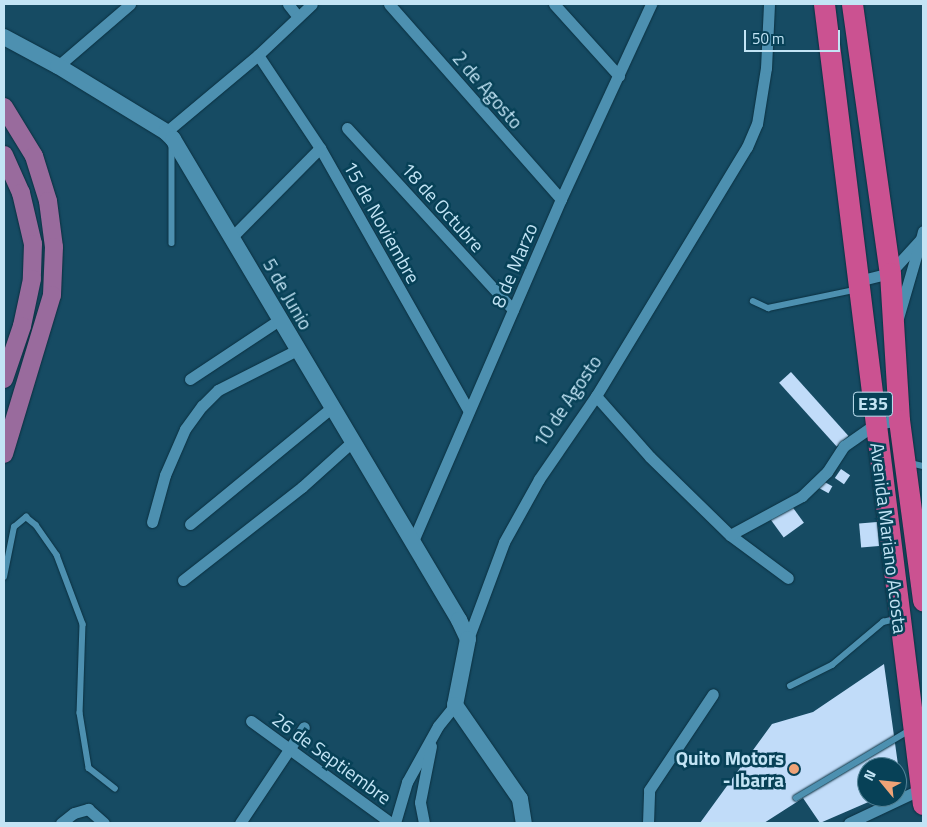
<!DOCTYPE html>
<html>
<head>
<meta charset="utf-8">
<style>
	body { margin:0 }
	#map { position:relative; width:927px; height:827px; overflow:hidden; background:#164b63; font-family:"Titillium Web",sans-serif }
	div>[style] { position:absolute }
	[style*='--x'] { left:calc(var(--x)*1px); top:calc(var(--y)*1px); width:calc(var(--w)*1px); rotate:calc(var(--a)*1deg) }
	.building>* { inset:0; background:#c1dcf9; transform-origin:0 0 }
	.roads { filter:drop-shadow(0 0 1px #0b3040) drop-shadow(0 0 1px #0b3040) }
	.lane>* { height:5.5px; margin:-2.75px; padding:0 2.75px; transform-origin:2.75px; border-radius:2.75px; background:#4d90b0 }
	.street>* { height:11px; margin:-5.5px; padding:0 5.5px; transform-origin:5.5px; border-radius:5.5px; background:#4d90b0 }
	.secondary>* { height:16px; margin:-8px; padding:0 8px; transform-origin:8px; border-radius:8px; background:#4d90b0 }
	.primary>* { height:18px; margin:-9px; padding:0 9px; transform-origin:9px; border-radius:9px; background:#996b9d }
	.highway>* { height:21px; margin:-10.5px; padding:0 10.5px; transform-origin:10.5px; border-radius:10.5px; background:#cb5291 }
	.dots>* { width:14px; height:14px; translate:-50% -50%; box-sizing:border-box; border:2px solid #074157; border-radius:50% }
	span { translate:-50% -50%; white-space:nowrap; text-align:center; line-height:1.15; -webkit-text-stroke:5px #074157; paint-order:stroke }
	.shield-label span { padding:1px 4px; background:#074157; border:1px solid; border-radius:4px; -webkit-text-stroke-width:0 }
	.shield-label { font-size:18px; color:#c3e4f5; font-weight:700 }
	.street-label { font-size:19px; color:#c3e4f5 }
	.poi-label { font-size:19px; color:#c3e4f5; font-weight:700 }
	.right { translate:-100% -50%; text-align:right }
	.frame { position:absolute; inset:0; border:5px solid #c3e4f5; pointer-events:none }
	.north { position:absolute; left:857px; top:757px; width:50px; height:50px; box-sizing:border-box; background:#074157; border:1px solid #528296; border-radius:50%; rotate:298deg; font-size:14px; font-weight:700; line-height:20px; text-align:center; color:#c3e4f5 }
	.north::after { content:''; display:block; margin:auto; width:18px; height:22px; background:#efa377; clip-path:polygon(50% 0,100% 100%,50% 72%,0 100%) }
	.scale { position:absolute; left:744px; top:30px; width:96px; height:22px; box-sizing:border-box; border:2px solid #c3e4f5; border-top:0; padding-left:6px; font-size:15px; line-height:18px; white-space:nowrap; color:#c3e4f5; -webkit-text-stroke:4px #074157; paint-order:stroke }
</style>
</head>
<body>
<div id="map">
	<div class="building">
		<div style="left:791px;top:372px;width:86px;height:16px;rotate:48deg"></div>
		<div style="left:841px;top:469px;width:11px;height:11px;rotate:34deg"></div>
		<div style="left:821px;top:480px;width:13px;height:8px;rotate:29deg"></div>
		<div style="left:791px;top:505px;width:22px;height:25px;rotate:54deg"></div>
		<div style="left:877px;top:522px;width:24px;height:18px;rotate:85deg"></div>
		<div style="clip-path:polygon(884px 664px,900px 779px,897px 783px,897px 767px,867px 767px,867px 797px,880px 797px,820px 823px,803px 798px,764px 823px,700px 823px,772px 724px,813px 712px)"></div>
	</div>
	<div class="roads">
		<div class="lane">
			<div style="--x:172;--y:144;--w:99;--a:90"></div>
			<div style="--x:753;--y:301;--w:17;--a:25"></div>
			<div style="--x:768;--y:308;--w:88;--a:-11.8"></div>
			<div style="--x:910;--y:463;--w:13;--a:13"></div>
			<div style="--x:4;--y:577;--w:51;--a:-78.7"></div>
			<div style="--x:14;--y:527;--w:16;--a:-40"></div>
			<div style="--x:26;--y:517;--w:13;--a:39"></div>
			<div style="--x:36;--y:525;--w:37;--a:55"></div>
			<div style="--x:57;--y:555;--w:74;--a:69.4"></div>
			<div style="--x:83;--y:624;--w:89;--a:91.9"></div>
			<div style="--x:80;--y:713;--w:56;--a:80.7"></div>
			<div style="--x:89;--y:768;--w:33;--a:38"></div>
			<div style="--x:790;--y:686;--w:47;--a:-26.6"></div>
			<div style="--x:832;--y:665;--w:67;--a:-40.1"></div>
			<div style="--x:883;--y:622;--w:12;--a:-14"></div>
			<div style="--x:796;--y:798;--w:133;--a:-30.8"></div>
		</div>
		<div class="street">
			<div style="--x:288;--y:4;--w:16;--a:52"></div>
			<div style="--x:389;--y:4;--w:260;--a:48.6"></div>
			<div style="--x:554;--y:4;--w:97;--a:47.9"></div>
			<div style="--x:258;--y:55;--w:112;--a:56.3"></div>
			<div style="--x:320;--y:148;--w:301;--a:60.5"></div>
			<div style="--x:58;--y:66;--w:95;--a:-40.7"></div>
			<div style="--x:347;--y:128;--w:246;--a:47.6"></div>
			<div style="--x:166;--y:132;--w:120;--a:-39.9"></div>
			<div style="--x:258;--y:55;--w:74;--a:-43.4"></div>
			<div style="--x:232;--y:237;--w:125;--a:-45.3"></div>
			<div style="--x:858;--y:281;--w:33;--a:-14"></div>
			<div style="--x:890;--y:273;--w:46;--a:-47.6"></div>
			<div style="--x:921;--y:239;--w:8;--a:-76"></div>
			<div style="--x:898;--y:318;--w:82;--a:-73.8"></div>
			<div style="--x:190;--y:379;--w:107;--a:-33.5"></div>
			<div style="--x:596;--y:396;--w:81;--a:48.5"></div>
			<div style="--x:650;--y:457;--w:112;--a:44.3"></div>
			<div style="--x:730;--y:535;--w:72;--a:36.6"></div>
			<div style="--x:152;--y:522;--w:49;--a:-74.5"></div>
			<div style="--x:165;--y:475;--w:50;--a:-66.5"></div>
			<div style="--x:185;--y:429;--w:29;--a:-54"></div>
			<div style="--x:202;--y:406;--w:23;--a:-45"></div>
			<div style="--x:218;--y:390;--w:89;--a:-26.9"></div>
			<div style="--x:190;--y:524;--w:183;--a:-39.4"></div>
			<div style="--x:730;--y:535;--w:82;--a:-28.4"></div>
			<div style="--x:802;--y:496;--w:35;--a:-44"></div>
			<div style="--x:827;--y:472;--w:31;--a:-57"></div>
			<div style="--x:844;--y:446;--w:38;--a:-35"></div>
			<div style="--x:875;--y:424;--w:24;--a:-9"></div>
			<div style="--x:413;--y:541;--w:373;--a:-66.6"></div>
			<div style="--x:561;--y:199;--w:215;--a:-65.2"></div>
			<div style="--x:183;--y:580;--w:151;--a:-38"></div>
			<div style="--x:302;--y:487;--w:67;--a:-42"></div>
			<div style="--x:468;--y:639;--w:103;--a:-69.6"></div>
			<div style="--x:504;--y:542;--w:72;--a:-60.9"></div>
			<div style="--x:539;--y:479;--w:101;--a:-55.5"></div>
			<div style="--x:596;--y:396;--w:291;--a:-58.8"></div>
			<div style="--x:747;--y:147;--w:25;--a:-67"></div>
			<div style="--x:757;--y:124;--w:57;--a:-80.9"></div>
			<div style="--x:766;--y:68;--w:64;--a:-87.3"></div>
			<div style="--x:251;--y:721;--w:173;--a:36.1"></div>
			<div style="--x:61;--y:823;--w:16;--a:-38"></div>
			<div style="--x:74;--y:813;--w:15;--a:-16"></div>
			<div style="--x:88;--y:809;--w:21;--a:41"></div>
			<div style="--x:240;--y:823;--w:115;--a:-56.3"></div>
			<div style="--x:395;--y:823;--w:43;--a:-73.7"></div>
			<div style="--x:407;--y:782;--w:64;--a:-61"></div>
			<div style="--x:438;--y:726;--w:27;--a:-51"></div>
			<div style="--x:424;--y:823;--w:21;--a:-101"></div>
			<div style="--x:420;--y:802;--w:57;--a:-78.9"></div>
			<div style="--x:648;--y:823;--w:33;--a:-88"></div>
			<div style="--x:649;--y:790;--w:115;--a:-56.3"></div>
			<div style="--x:849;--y:823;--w:82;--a:-25.3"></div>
		</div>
		<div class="secondary">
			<div style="--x:4;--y:37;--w:61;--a:28.2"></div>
			<div style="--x:58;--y:66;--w:127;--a:31.4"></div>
			<div style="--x:166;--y:132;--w:10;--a:45"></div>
			<div style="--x:173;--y:139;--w:560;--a:59.26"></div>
			<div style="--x:459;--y:620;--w:21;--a:65"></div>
			<div style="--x:468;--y:639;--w:67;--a:101.1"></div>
			<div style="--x:455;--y:705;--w:114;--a:55.3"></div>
			<div style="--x:520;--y:799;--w:24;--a:81"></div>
		</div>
		<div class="primary">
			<div style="--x:4;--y:107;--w:57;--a:58.5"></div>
			<div style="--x:34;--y:156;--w:47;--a:72.7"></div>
			<div style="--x:48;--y:201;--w:46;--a:82.6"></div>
			<div style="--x:54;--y:247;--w:48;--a:92.4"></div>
			<div style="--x:52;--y:295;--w:166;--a:106.8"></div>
			<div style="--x:4;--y:155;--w:42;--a:65.9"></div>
			<div style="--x:21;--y:193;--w:52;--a:76.8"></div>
			<div style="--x:33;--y:244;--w:35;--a:92"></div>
			<div style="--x:32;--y:279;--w:48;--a:102"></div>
			<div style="--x:22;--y:326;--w:56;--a:108.8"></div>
		</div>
		<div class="highway">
			<div style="--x:824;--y:4;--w:806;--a:82.95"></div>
			<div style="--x:852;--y:4;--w:272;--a:82"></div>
			<div style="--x:890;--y:273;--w:147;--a:86.5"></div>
			<div style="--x:899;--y:420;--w:182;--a:82.4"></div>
		</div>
	</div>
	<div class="dots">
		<div style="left:794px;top:769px;background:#efa377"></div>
	</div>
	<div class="shield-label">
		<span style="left:873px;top:404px">E35</span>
	</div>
	<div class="street-label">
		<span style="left:488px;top:90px;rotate:49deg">2 de Agosto</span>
		<span style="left:443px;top:207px;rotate:48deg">18 de Octubre</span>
		<span style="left:382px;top:222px;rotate:61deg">15 de Noviembre</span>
		<span style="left:514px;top:265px;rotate:-67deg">8 de Marzo</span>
		<span style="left:288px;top:294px;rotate:60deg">5 de Junio</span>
		<span style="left:567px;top:401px;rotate:-56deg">10 de Agosto</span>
		<span style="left:889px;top:538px;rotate:83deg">Avenida Mariano Acosta</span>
		<span style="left:332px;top:758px;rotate:36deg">26 de Septiembre</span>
	</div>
	<div class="poi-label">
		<span class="right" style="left:784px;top:769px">Quito Motors<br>- Ibarra</span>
	</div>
	<div class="frame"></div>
	<div class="north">N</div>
	<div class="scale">50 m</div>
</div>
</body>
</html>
